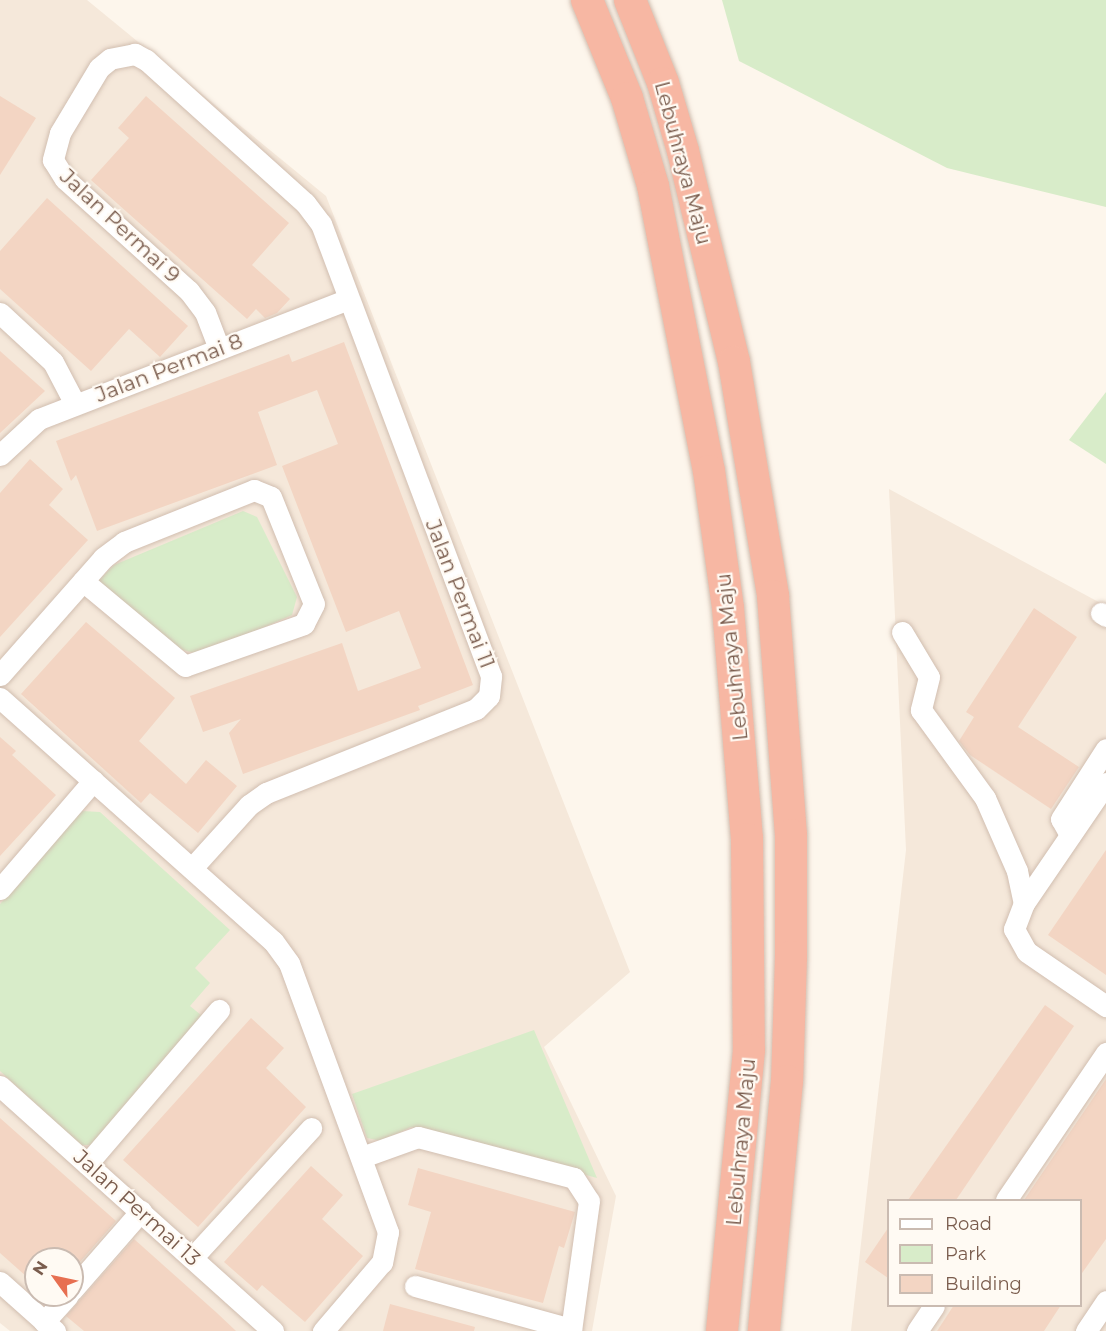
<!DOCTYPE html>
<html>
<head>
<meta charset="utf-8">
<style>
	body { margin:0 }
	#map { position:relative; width:1106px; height:1331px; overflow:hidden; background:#fdf6ec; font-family:Montserrat,sans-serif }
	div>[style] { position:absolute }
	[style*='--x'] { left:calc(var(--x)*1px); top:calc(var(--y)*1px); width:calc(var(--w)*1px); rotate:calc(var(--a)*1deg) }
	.residential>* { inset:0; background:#f5e8da }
	.green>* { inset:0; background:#d8ecc9 }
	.building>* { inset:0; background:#f3d5c3 }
	.roads { filter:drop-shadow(0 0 2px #d1beb0) drop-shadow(0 0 2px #d1beb0) }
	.minor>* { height:21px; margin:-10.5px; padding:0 10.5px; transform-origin:10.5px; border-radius:10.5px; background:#fff }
	.highway>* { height:32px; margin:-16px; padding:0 16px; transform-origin:16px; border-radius:16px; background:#f7b7a3 }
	span { translate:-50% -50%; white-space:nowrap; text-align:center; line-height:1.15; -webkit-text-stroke:4.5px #fffaf3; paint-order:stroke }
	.street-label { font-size:21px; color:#7a5c4d }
	.legend { position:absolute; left:887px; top:1199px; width:195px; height:108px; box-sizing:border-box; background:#fffaf3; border:2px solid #cabbb1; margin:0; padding:8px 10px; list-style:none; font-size:18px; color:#7a5c4d }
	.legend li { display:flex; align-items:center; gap:12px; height:30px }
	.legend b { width:30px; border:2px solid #cabbb1 }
	.north { position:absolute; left:24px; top:1247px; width:60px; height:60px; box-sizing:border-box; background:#fffaf3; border:2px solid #cabbb1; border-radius:50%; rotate:303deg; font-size:16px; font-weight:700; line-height:24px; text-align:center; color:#7a5c4d }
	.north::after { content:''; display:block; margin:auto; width:21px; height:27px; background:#e76f51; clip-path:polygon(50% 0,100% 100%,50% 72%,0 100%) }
</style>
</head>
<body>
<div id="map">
	<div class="residential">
		<div style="clip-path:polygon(evenodd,0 0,87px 0,326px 196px,630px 972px,544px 1047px,616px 1196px,592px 1331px,10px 1331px,0 1323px,0 0,36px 1259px,72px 1259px,72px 1295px,36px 1295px,36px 1259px)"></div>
		<div style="clip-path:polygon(evenodd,889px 489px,1106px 606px,1106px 1331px,851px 1331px,906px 850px,889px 489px,888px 1200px,1080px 1200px,1080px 1306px,888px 1306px,888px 1200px)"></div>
	</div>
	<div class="green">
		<div style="clip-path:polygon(722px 0,1106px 0,1106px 207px,947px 168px,739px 61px)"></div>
		<div style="clip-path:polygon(1106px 392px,1106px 464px,1069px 440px)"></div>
		<div style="clip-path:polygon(243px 511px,257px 517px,297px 597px,292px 615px,201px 655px,180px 649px,98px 581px,114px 565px)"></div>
		<div style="clip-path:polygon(82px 811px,100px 812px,230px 930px,195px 968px,210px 983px,190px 1006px,207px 1020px,92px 1145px,80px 1145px,0 1071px,0 904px)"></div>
		<div style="clip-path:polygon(534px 1030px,597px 1178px,411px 1127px,382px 1141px,367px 1138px,352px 1094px)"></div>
	</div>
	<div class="building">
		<div style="clip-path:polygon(0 96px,36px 118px,0 175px)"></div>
		<div style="clip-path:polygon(146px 96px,289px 223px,252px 265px,290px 299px,277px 313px,265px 318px,256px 309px,247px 319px,91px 180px,129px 138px,118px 128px)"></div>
		<div style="clip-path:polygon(47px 198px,188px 326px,160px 357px,129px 329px,91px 371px,0 289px,0 251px)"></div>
		<div style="clip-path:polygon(344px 342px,473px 685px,418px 706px,420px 710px,243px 774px,229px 733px,241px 719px,203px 732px,190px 696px,342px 643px,358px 691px,421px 668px,399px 611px,346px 632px,282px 466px,338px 444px,317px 390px,258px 412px,277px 465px,97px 531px,76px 475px,71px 481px,56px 441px,289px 354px,292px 362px)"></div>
		<div style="clip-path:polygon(0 351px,45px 391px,0 433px)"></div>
		<div style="clip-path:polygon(30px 459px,63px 489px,49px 505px,88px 540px,0 637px,0 493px)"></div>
		<div style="clip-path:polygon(1034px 608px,1077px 637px,1018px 727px,1079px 767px,1051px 809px,970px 755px,959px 741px,974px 717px,966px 712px)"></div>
		<div style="clip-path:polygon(86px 622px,175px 698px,139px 741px,186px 784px,206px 760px,237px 786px,198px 833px,150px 793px,141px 803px,21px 694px)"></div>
		<div style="clip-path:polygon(0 737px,16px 751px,12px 755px,56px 795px,0 856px)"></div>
		<div style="clip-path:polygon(1106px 850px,1106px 975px,1048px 935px)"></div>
		<div style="clip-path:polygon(1045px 1005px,1074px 1026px,956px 1200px,908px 1200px)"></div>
		<div style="clip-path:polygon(251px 1018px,284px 1048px,266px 1068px,306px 1107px,198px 1227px,123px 1160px)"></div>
		<div style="clip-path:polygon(1106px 1079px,1106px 1239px,1080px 1276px,1080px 1200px,1024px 1200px)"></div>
		<div style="clip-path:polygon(0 1118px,116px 1221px,72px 1271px,72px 1259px,36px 1259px,36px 1285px,0 1253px)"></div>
		<div style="clip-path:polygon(311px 1166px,343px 1195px,322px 1219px,363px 1256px,305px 1322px,262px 1285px,257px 1291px,224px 1262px)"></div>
		<div style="clip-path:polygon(418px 1168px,575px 1212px,564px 1248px,559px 1246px,543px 1303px,415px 1269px,431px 1212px,408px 1205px)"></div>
		<div style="clip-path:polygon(888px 1228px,888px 1278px,865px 1262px)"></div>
		<div style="clip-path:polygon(134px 1239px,217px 1313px,236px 1331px,84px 1331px,66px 1316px)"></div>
		<div style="clip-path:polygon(390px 1304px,475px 1327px,474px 1331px,383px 1331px)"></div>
		<div style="clip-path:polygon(954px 1305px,1061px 1305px,1044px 1331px,937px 1331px)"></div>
	</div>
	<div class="roads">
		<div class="minor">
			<div style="--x:0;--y:313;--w:72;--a:42.8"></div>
			<div style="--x:53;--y:362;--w:47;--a:62.4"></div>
			<div style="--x:0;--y:455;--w:53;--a:-42.7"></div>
			<div style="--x:39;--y:419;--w:332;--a:-21.2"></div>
			<div style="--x:1101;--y:613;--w:6;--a:31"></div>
			<div style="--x:902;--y:632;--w:52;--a:59"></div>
			<div style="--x:929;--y:677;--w:34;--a:104"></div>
			<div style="--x:921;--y:710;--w:109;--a:54"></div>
			<div style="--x:985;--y:798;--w:80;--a:66.3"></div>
			<div style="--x:1017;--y:871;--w:33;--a:78"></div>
			<div style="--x:0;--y:675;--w:156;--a:-48.6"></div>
			<div style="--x:103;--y:558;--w:26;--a:-37"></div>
			<div style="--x:124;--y:542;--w:140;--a:-21.8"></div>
			<div style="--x:254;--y:490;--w:18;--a:22"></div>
			<div style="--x:271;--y:497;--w:115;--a:68.1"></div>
			<div style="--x:314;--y:604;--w:22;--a:117"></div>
			<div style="--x:304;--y:624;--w:126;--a:160.6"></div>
			<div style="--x:185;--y:666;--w:133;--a:-140.2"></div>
			<div style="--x:0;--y:698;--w:365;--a:41.7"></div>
			<div style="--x:273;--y:941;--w:27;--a:54"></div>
			<div style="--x:289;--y:963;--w:287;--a:69.8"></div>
			<div style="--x:388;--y:1232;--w:31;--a:101"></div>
			<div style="--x:382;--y:1262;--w:91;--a:130.5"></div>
			<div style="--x:1106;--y:783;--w:145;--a:124.3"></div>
			<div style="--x:1024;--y:903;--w:28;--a:111"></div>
			<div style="--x:1014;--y:929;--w:26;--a:61"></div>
			<div style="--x:1027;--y:952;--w:96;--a:34.4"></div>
			<div style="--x:1070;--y:835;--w:18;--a:-119"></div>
			<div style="--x:1061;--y:819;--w:83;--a:-57.3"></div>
			<div style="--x:192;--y:868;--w:85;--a:-47.9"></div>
			<div style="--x:249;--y:805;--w:21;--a:-35"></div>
			<div style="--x:266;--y:793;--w:226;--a:-21.8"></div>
			<div style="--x:476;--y:709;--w:18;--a:-45"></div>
			<div style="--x:489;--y:696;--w:20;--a:-84"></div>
			<div style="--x:491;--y:676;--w:483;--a:-110.6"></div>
			<div style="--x:321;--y:224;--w:26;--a:-127"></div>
			<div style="--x:305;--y:203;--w:214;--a:-138"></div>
			<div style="--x:146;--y:60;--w:13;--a:-151"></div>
			<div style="--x:135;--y:54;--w:25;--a:169"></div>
			<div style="--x:110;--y:59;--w:14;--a:141"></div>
			<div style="--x:99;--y:68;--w:76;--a:121"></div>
			<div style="--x:60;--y:133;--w:28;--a:105"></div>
			<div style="--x:53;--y:160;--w:22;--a:58"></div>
			<div style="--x:65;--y:179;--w:167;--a:42.1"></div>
			<div style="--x:189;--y:291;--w:26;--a:53"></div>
			<div style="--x:205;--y:312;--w:39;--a:69"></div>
			<div style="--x:0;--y:889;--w:143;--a:-49.3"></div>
			<div style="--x:0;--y:1086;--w:367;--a:41.9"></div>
			<div style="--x:362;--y:1157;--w:59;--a:-19.7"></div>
			<div style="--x:418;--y:1137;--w:161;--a:14.7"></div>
			<div style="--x:574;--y:1178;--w:27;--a:57"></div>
			<div style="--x:589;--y:1201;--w:131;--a:97.9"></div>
			<div style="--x:87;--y:1164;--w:203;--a:-49.4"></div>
			<div style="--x:1006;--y:1200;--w:178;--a:-55.8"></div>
			<div style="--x:193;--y:1257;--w:175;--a:-47.5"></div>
			<div style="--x:0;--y:1282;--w:74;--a:41.7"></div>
			<div style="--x:415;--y:1286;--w:162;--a:15.4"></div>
			<div style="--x:72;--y:1290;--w:105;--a:-48.9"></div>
			<div style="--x:44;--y:1322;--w:36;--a:-48"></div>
			<div style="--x:917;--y:1331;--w:30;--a:-56"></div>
			<div style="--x:1086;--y:1331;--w:36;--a:-56"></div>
		</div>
		<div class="highway">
			<div style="--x:587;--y:0;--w:106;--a:67.8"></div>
			<div style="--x:627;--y:98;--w:92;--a:73.5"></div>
			<div style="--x:653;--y:186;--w:290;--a:78.9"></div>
			<div style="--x:709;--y:471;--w:138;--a:82.1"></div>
			<div style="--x:728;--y:608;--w:232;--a:85.3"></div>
			<div style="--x:747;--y:839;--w:211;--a:89.5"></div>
			<div style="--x:749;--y:1050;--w:282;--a:95.5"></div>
			<div style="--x:630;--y:0;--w:89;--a:68.3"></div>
			<div style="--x:663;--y:83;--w:71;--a:73.6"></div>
			<div style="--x:683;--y:151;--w:217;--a:76.4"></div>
			<div style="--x:734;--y:362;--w:237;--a:80.5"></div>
			<div style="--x:773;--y:596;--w:240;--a:85.7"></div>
			<div style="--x:791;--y:835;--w:122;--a:90"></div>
			<div style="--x:791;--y:957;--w:124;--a:91.8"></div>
			<div style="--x:787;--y:1081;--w:251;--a:95.3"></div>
		</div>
	</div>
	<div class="street-label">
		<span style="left:683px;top:163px;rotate:75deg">Lebuhraya Maju</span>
		<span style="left:120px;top:226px;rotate:43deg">Jalan Permai 9</span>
		<span style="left:169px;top:368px;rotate:-21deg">Jalan Permai 8</span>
		<span style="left:460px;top:594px;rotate:69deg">Jalan Permai 11</span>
		<span style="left:732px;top:657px;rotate:-96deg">Lebuhraya Maju</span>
		<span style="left:741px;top:1142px;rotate:-85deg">Lebuhraya Maju</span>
		<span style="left:137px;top:1208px;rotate:42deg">Jalan Permai 13</span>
	</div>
	<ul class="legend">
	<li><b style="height:8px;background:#fff"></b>Road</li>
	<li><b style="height:16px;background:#d8ecc9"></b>Park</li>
	<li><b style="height:16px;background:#f3d5c3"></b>Building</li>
	</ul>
	<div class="north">N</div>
</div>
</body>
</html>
